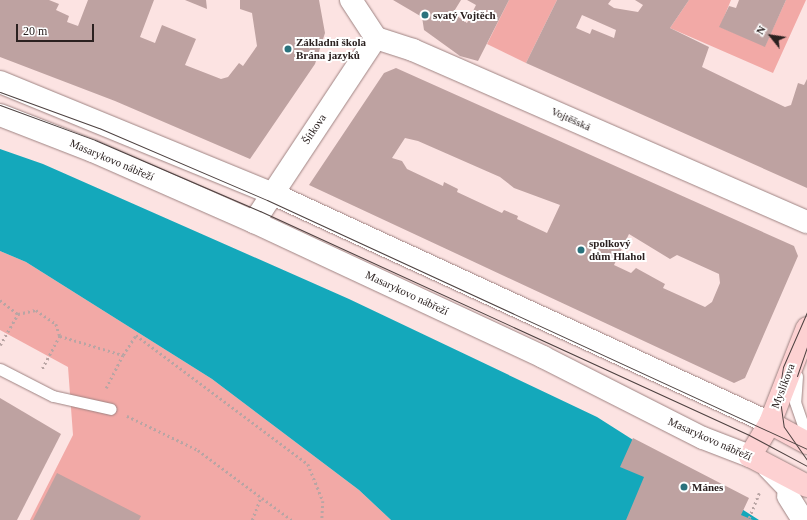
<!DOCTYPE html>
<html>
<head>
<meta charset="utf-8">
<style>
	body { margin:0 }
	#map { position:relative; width:807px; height:520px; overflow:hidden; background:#fce3e2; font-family:Georgia,serif }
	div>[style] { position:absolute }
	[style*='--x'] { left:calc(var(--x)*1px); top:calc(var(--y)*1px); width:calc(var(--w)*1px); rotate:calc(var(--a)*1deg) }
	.green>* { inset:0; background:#f2a9a6 }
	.water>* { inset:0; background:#14a8bb }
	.building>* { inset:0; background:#bea2a1 }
	.path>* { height:2.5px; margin-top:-1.25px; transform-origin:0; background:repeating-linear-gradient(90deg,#b9a5a4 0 2px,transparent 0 5px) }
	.roads { filter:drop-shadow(0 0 1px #9e8382) drop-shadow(0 0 1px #9e8382) }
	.lane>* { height:11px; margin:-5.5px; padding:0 5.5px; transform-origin:5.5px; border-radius:5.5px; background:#fff }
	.street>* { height:22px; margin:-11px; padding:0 11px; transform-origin:11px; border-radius:11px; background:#fff }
	.secondary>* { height:22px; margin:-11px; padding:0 11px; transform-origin:11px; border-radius:11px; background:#fdd1d2 }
	.tram>* { height:1px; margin:-0.5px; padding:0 0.5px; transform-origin:0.5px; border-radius:0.5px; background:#4d4140 }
	.dots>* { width:11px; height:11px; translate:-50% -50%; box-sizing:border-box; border:2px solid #fff; border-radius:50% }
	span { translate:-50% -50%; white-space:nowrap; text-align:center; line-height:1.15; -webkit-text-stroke:4px #fff; paint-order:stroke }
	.poi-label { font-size:11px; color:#2b2120; font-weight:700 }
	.left { translate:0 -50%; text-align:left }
	.street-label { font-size:11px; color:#2b2120 }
	.north { position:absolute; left:751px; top:16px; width:40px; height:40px; -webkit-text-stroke:3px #fff; paint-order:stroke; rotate:300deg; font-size:11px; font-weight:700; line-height:16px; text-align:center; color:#2b2120 }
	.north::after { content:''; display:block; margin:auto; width:14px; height:18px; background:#2b2120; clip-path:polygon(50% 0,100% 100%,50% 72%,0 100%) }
	.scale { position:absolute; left:16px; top:24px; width:78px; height:18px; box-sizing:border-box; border:2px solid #2b2120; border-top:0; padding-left:5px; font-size:12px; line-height:14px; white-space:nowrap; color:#2b2120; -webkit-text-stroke:3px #fff; paint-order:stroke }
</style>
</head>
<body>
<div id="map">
	<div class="green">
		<div style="clip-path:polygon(509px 0,557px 0,526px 63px,487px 44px)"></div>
		<div style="clip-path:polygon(689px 0,731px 0,720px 27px,765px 46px,786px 0,806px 0,773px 73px,670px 28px)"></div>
		<div style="clip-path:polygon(0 251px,26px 262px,212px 379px,359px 490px,391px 520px,30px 520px,73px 435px,68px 367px,0 330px)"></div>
	</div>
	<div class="water">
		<div style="clip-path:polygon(0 149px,43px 164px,349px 299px,597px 417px,759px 520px,391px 520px,359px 490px,212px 379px,26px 262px,0 251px)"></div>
	</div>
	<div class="building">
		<div style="clip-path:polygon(0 0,49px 0,59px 4px,56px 10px,69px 16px,67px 22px,78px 26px,88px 0,154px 0,140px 37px,155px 43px,162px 25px,196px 39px,185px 65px,221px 79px,228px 77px,239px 63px,243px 66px,257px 46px,252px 13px,240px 9px,240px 0,319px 0,325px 33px,315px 64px,250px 159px,115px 101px,0 57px)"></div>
		<div style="clip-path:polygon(185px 0,206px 0,207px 9px)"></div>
		<div style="clip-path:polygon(393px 0,461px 0,453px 13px,467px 23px,476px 5px,467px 0,509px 0,478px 61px,460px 56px,424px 30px,422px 17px)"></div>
		<div style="clip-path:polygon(evenodd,557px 0,611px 0,608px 4px,614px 8px,638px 12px,643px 5px,635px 0,689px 0,670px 28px,709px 47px,702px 67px,785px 107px,791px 105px,798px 83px,804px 85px,807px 79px,807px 188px,526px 63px,557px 0,582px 15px,616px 30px,614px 38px,592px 29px,590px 34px,576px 28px,582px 15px)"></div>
		<div style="clip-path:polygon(739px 0,786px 0,765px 47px,719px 27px,729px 6px,736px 8px)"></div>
		<div style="clip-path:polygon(evenodd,396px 68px,794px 246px,798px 256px,745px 378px,734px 383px,309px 185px,384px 73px,396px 68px,405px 138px,418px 141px,500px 177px,514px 188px,560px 205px,547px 233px,517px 219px,518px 216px,504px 210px,502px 213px,457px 192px,458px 189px,444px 182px,443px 186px,407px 169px,402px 161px,392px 158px,405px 138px,396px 68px,629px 234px,670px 259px,677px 255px,719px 274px,720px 283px,712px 302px,705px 307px,663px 288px,665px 284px,636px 268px,631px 273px,614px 265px,629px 234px)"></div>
		<div style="clip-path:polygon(0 398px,61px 434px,17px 520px,0 520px)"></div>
		<div style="clip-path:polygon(633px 438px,749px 498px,741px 515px,753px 520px,626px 520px,644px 477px,620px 467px)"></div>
		<div style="clip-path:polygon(57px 473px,141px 516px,139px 520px,33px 520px)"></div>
	</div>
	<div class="path">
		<div style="--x:0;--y:300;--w:23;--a:38"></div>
		<div style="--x:18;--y:314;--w:18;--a:-13"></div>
		<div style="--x:36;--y:310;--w:24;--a:35"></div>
		<div style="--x:56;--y:324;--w:13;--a:72"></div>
		<div style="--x:60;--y:336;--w:38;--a:118"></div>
		<div style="--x:60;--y:336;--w:66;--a:16.8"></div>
		<div style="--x:123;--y:355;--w:24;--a:-57"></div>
		<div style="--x:136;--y:335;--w:215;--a:36.9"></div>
		<div style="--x:308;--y:464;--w:40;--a:68"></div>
		<div style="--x:323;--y:501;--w:19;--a:93"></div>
		<div style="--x:0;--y:345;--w:36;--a:-60"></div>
		<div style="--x:106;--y:388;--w:37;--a:-63"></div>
		<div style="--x:127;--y:416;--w:79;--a:25.6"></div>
		<div style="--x:198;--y:450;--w:117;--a:36.7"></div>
		<div style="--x:749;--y:518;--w:27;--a:-68"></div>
		<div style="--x:252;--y:520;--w:25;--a:-69"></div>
	</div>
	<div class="roads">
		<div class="lane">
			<div style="--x:0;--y:369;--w:59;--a:27"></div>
			<div style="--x:53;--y:396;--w:59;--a:12.6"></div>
			<div style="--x:797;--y:376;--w:26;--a:94"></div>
			<div style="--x:795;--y:402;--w:36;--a:71"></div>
			<div style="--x:764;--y:471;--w:35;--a:46"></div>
		</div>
		<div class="street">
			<div style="--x:351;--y:0;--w:45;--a:56.7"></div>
			<div style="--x:376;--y:38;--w:39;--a:18"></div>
			<div style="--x:413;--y:50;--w:430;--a:23.6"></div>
			<div style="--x:0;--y:82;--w:293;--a:22.3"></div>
			<div style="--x:271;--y:193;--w:549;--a:24.75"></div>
			<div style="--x:0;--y:115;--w:100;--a:21.2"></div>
			<div style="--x:93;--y:151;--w:176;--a:23.8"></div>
			<div style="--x:254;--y:222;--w:319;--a:25"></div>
			<div style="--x:543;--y:357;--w:179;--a:26.9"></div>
			<div style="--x:703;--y:438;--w:50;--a:21"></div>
			<div style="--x:254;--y:222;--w:221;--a:-56.5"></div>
			<div style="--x:788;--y:496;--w:28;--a:58"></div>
		</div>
		<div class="secondary">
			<div style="--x:807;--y:328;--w:102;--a:111.3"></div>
			<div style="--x:770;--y:423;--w:39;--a:121"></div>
			<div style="--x:750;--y:456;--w:64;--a:27.8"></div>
			<div style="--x:770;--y:423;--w:42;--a:28.4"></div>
		</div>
	</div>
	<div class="tram">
		<div style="--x:0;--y:92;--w:105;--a:20"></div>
		<div style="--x:99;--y:128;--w:183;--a:23.2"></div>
		<div style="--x:267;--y:200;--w:595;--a:24.75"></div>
		<div style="--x:0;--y:105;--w:101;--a:20.2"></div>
		<div style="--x:95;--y:140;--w:180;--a:23.3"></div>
		<div style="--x:260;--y:211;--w:538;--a:24.61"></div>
		<div style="--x:749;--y:435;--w:66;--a:28.1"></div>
		<div style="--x:807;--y:312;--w:60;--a:113.6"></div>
		<div style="--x:783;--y:367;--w:26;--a:99"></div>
		<div style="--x:779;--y:393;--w:34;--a:82"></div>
		<div style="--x:784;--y:427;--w:40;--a:55.1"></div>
		<div style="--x:797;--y:376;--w:31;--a:-71"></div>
	</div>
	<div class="dots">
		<div style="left:425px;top:15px;background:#2a727d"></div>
		<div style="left:288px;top:49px;background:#2a727d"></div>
		<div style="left:581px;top:250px;background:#2a727d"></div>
		<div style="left:684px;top:487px;background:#2a727d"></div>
	</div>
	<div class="poi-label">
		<span class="left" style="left:433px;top:15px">svatý Vojtěch</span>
		<span class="left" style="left:296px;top:49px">Základní škola<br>Brána jazyků</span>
		<span class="left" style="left:589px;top:250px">spolkový<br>dům Hlahol</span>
		<span class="left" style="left:692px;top:487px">Mánes</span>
	</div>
	<div class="street-label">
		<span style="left:571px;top:119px;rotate:24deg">Vojtěšská</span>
		<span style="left:314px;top:129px;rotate:-56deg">Šítkova</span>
		<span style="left:112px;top:160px;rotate:23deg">Masarykovo nábřeží</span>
		<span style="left:407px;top:293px;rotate:25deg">Masarykovo nábřeží</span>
		<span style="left:783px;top:386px;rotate:-69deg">Myslíkova</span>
		<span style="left:710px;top:439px;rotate:24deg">Masarykovo nábřeží</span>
	</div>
	<div class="north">N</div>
	<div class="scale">20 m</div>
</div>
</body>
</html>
